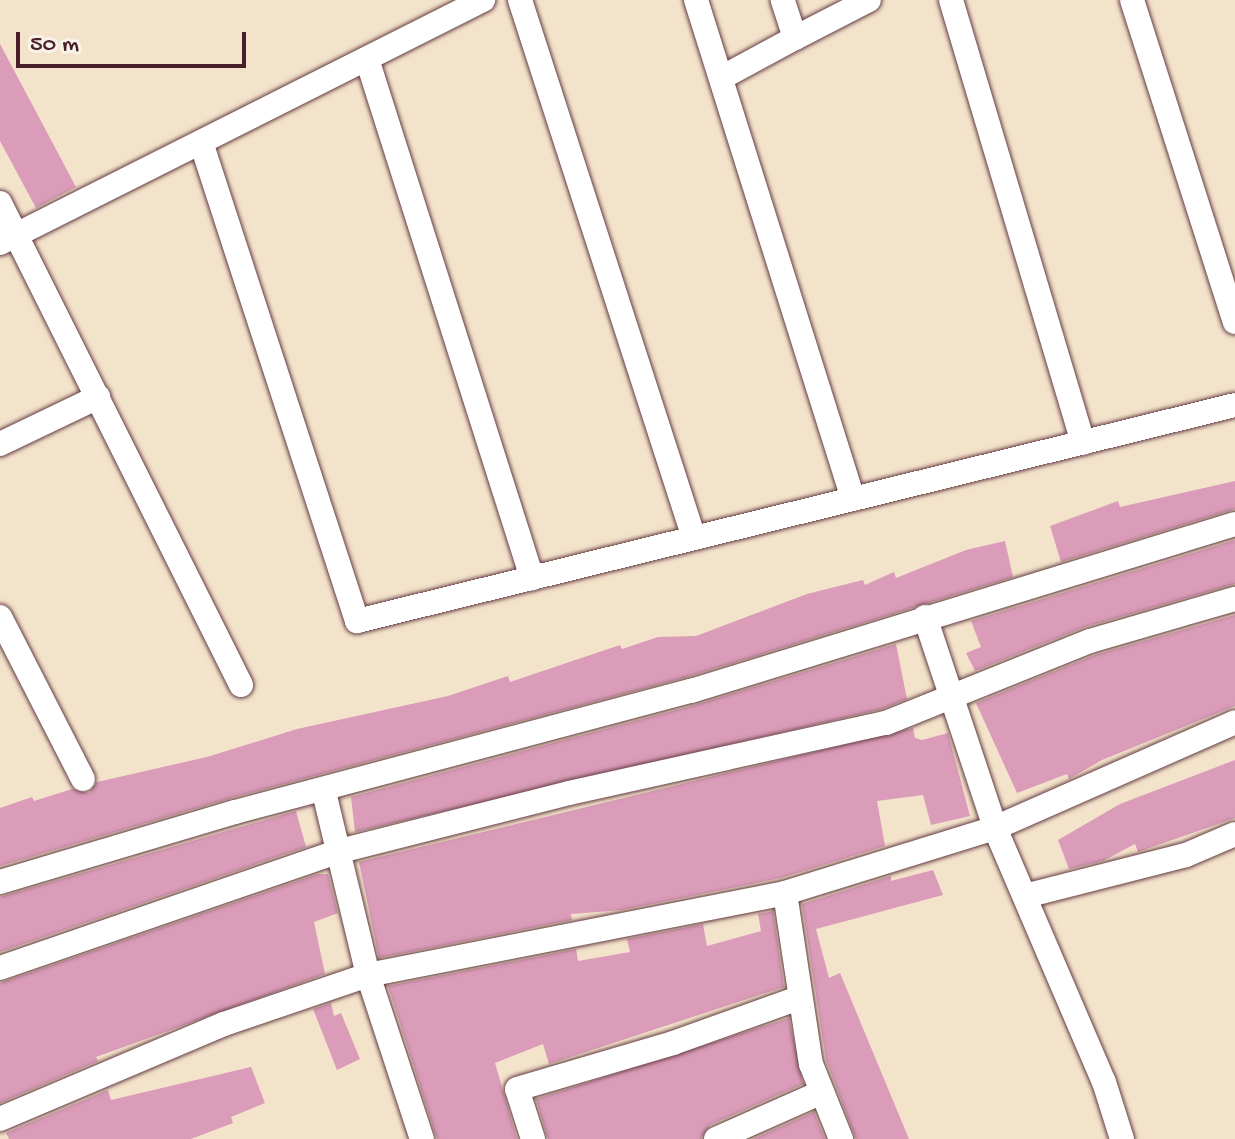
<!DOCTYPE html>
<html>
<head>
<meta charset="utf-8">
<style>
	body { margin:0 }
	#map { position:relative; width:1235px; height:1139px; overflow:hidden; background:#f4e3cb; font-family:"Gochi Hand",sans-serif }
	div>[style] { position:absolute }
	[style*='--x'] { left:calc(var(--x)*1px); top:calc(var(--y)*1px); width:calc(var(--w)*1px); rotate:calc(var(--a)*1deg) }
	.building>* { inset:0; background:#da9cb8 }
	.roads { filter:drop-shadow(0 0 2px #643c43) drop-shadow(0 0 2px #643c43) }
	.minor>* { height:24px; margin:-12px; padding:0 12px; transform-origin:12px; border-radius:12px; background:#fff }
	span { translate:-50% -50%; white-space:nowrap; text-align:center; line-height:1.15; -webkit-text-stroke:8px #f7f3e8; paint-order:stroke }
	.scale { position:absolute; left:16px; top:32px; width:230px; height:36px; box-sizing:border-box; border:4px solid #4a1f2b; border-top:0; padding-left:10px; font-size:24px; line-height:28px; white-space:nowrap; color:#4a1f2b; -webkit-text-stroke:6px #f7f3e8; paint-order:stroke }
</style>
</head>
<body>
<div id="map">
	<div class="building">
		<div style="clip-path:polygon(0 44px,76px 187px,36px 208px,0 141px)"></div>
		<div style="clip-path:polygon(1235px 481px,1235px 509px,1061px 562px,1050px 526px,1118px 501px,1120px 507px)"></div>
		<div style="clip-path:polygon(1235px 540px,1235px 584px,1085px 627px,975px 671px,966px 653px,981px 647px,971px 621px)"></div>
		<div style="clip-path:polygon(1005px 541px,1013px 577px,687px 677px,231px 798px,0 866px,0 808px,32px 797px,34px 801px,72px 789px,89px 793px,97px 782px,207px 757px,297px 729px,448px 696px,508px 676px,510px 682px,620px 645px,622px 649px,658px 637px,696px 636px,807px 594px,863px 580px,865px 585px,894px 572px,896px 578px,966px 550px)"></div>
		<div style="clip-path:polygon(1235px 615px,1235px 706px,1102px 760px,1069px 779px,1067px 774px,1017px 793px,976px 703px,1095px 655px)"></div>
		<div style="clip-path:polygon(896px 644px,907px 699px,882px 709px,355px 832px,351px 797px,695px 705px)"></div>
		<div style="clip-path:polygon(913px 728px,915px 738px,922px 740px,948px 733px,970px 816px,931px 825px,923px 795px,877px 801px,885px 846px,781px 878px,622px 910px,571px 914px,572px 920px,379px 958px,359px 862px)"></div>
		<div style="clip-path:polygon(1235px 760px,1235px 818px,1138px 852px,1135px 844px,1103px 861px,1069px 869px,1058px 840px,1120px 804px)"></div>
		<div style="clip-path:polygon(296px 811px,306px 847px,0 952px,0 897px)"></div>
		<div style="clip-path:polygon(933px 870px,943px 895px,816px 929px,829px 978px,840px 973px,909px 1139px,856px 1139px,826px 1060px,802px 904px,891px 876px,891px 881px)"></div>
		<div style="clip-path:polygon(318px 874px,328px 874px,338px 913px,314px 922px,325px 974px,96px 1057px,98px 1061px,0 1103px,0 983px)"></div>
		<div style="clip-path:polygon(773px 911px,784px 987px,549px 1064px,543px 1044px,495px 1063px,517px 1139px,437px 1139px,388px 986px,576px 949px,578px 961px,630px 952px,627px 939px,703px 924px,707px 946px,761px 931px,758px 914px)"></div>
		<div style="clip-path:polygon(331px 1003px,334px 1016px,341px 1013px,360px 1059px,337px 1070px,313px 1009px)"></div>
		<div style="clip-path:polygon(789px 1018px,803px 1084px,710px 1125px,701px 1139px,548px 1139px,536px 1099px)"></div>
		<div style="clip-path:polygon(251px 1067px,265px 1103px,231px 1117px,233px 1123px,191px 1139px,9px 1139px,6px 1133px,108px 1090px,111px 1100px)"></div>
		<div style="clip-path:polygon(814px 1112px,825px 1139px,753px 1139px)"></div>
	</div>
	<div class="roads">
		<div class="minor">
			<div style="--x:520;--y:0;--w:565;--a:72.08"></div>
			<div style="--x:696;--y:0;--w:523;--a:72.53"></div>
			<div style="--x:951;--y:0;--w:462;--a:73.4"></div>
			<div style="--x:1132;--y:0;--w:338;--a:72.3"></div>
			<div style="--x:795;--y:38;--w:83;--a:-27.2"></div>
			<div style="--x:367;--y:59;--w:545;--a:72.36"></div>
			<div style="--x:721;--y:78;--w:84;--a:-28.4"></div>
			<div style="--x:795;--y:38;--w:40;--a:-108"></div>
			<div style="--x:201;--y:142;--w:504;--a:71.96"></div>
			<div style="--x:357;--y:621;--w:904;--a:-13.82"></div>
			<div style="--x:0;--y:203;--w:539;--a:63.43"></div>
			<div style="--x:0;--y:243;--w:541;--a:-26.71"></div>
			<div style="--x:0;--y:444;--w:109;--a:-25.6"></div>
			<div style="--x:0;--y:617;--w:182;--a:62.9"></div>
			<div style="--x:925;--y:617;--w:222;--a:71.6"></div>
			<div style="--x:995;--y:828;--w:276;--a:66.8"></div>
			<div style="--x:1104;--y:1082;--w:60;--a:72.5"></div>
			<div style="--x:324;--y:792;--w:188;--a:76.5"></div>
			<div style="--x:368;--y:975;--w:173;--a:71.8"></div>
			<div style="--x:0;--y:882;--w:245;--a:-16.6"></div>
			<div style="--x:235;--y:812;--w:472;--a:-14.9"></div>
			<div style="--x:691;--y:691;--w:569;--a:-17.07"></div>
			<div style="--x:785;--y:893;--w:173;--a:81.4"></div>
			<div style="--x:811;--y:1064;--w:81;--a:68.2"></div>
			<div style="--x:1025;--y:896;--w:166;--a:-14.3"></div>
			<div style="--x:1186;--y:855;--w:53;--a:-23.2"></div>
			<div style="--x:0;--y:968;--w:355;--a:-19"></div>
			<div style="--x:336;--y:852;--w:240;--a:-14.2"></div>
			<div style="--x:569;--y:793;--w:325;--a:-12.5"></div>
			<div style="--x:886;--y:723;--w:220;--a:-21.9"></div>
			<div style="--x:1090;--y:641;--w:151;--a:-16.2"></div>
			<div style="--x:0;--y:1119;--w:243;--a:-23"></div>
			<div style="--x:224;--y:1024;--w:152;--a:-18.8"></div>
			<div style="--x:368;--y:975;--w:425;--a:-11.1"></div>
			<div style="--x:785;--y:893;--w:220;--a:-17.2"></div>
			<div style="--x:995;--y:828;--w:262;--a:-23.8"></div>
			<div style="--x:533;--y:1139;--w:52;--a:-107.7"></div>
			<div style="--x:517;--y:1089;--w:163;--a:-16.4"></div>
			<div style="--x:673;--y:1043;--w:134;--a:-19.7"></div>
			<div style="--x:716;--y:1139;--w:116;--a:-23.9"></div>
		</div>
	</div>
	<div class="scale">50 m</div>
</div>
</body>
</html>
